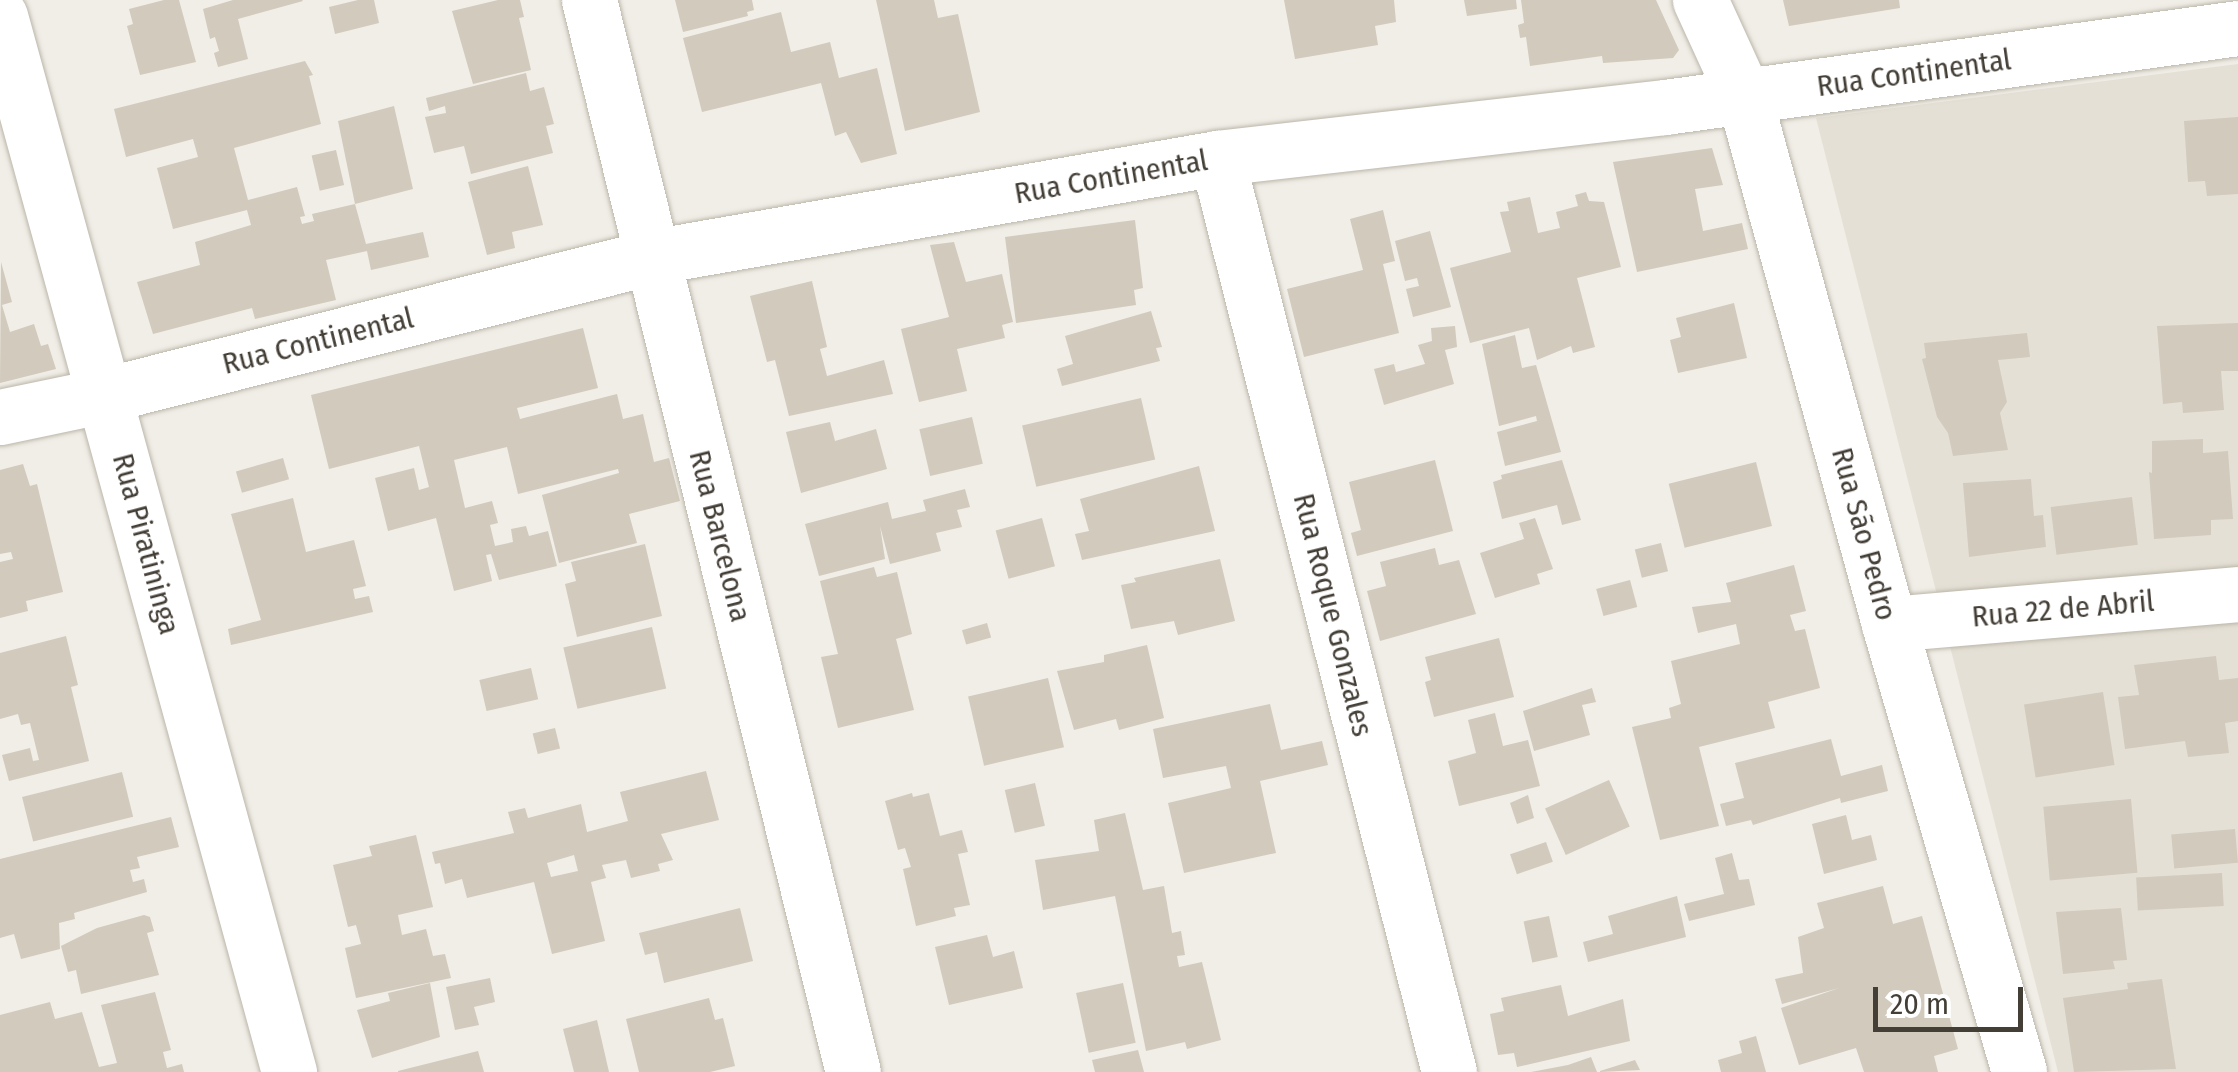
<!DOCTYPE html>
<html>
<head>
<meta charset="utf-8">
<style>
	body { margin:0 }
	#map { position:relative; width:2238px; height:1072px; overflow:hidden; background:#f1eee7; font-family:"Fira Sans Condensed",sans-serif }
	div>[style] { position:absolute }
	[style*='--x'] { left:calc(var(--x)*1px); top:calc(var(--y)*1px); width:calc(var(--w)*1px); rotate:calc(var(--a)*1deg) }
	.residential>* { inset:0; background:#e5e0d5 }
	.building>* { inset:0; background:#d1cabd; transform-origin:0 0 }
	.roads { filter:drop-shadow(0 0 2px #bbb6aa) drop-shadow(0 0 2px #bbb6aa) }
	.minor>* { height:55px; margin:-27.5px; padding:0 27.5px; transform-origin:27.5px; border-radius:27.5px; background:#fff }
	span { translate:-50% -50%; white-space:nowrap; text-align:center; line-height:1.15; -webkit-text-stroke:10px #fff; paint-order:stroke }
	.street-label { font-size:30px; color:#433e36 }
	.scale { position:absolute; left:1873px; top:987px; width:150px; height:45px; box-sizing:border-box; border:5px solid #433e36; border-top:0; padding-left:12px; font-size:30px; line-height:35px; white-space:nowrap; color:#433e36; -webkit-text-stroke:8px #fff; paint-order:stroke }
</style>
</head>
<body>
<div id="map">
	<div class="residential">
		<div style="clip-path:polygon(2238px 64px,2238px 1072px,2058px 1072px,1816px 118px)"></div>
	</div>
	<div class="building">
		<div style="clip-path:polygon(164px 0,179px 0,196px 62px,140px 75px,127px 26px,133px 24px,129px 9px)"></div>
		<div style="clip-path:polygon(233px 0,302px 0,303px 1px,238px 19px,248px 59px,218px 67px,214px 53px,219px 51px,215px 37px,210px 39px,203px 9px)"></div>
		<div style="clip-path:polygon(358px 0,374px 0,379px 23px,335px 34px,329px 7px)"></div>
		<div style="clip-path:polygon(498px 0,520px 0,524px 17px,519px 18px,531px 70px,473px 84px,452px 11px)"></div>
		<div style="clip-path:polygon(675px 0,752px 0,754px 10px,747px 12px,748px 16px,683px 32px)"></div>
		<div style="clip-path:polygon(876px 0,934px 0,938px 18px,958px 14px,980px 112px,905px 131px)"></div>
		<div style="clip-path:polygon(1284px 0,1394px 0,1396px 22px,1375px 26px,1378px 45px,1295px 59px)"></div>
		<div style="clip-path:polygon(1464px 0,1516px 0,1517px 9px,1467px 16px)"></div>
		<div style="clip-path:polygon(1521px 0,1656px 0,1679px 50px,1673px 58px,1603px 63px,1602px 56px,1530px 66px,1526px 37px,1520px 38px,1518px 25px,1524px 23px)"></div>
		<div style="clip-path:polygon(1783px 0,1899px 0,1900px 8px,1789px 26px)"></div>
		<div style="clip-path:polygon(781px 12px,791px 52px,830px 42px,839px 78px,877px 68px,897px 154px,861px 163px,846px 132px,835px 136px,821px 83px,702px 112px,683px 38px)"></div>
		<div style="clip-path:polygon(305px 61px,313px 75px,309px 76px,321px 124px,234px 148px,248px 200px,297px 187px,305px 216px,300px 217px,302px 224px,314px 221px,312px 214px,355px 204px,338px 121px,394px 106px,413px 189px,355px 204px,366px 244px,423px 232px,429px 257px,371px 270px,367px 251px,326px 260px,336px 300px,255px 319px,252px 308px,153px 334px,137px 282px,200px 265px,195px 242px,251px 225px,247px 210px,173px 229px,157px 168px,198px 157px,193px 139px,126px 157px,114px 109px)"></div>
		<div style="clip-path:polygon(526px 73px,530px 91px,544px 87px,554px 124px,546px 126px,553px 153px,471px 174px,464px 146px,434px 153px,425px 117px,446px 113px,445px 106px,429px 111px,426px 98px)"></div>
		<div style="clip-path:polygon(2238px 117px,2238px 194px,2207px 196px,2205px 181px,2188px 182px,2184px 121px)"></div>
		<div style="clip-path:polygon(1712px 148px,1723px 185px,1695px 189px,1703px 231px,1742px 223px,1748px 249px,1637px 272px,1613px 162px)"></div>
		<div style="left:336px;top:150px;width:36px;height:25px;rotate:77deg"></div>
		<div style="clip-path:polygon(528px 166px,543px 225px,512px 232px,515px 248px,487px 255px,468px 182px)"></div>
		<div style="clip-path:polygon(1586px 192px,1589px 201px,1604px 202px,1621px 267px,1577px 278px,1595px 347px,1573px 353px,1571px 346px,1537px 360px,1529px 328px,1470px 343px,1450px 268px,1511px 252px,1500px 212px,1509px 211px,1507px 202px,1530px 197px,1538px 233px,1560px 228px,1556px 212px,1578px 206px,1575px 195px)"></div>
		<div style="clip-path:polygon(1383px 210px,1395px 261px,1383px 264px,1399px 333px,1304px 357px,1287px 289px,1363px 270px,1350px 219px)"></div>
		<div style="clip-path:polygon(1135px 220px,1143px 288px,1134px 290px,1136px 305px,1016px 323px,1005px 237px)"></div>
		<div style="clip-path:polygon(1430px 231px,1451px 307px,1413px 317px,1406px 289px,1419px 286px,1417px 278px,1405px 281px,1395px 241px)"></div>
		<div style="clip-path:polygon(954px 242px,966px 282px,1002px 274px,1013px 322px,1002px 325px,1005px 338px,957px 349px,967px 391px,919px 402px,901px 329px,949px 317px,930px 245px)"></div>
		<div style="clip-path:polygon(1px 262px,12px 302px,2px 305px,10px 332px,34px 324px,41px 346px,48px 344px,56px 369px,0 383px)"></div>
		<div style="clip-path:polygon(812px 281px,827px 347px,820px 349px,827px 376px,884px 360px,893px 394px,789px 416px,775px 360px,767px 362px,750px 296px)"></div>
		<div style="clip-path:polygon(1734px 303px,1747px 358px,1678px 373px,1670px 340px,1681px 337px,1676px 318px)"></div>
		<div style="clip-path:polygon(1151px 311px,1162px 347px,1156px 348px,1160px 361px,1062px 386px,1057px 369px,1073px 364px,1065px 336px)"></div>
		<div style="clip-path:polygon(2238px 323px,2238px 371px,2221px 371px,2224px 410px,2183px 413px,2182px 402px,2163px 404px,2157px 326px)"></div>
		<div style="clip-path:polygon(1455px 326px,1457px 347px,1445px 350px,1454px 384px,1384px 405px,1374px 369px,1394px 364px,1396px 372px,1425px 364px,1418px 345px,1432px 341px,1431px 328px)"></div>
		<div style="clip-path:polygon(583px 328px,598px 388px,517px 408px,520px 419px,617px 394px,623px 419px,643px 414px,654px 462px,669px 458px,680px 501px,629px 514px,637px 543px,559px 563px,542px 495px,619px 473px,618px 469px,518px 494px,507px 447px,454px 460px,465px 508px,492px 501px,498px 523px,490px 525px,495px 546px,513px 542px,511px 529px,526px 526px,529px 536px,548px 531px,557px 566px,499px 580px,491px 554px,486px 555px,492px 581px,454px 591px,436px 518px,388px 531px,375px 478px,414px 468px,419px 490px,429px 487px,419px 446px,329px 469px,311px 395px)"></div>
		<div style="clip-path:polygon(2027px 333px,2030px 357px,1998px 360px,2007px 402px,2000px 413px,2008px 450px,1953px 456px,1948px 433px,1937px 417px,1922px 359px,1926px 358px,1924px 343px)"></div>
		<div style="clip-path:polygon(1515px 335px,1522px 368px,1536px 365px,1561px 452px,1505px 466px,1497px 432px,1537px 421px,1536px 416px,1499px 426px,1482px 344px)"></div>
		<div style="left:1141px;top:398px;width:63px;height:122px;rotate:77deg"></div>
		<div style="left:972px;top:417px;width:48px;height:54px;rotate:77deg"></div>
		<div style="clip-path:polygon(830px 422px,835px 441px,876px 429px,887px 469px,801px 493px,786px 432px)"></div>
		<div style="clip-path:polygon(2203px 439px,2203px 453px,2228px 451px,2233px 519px,2211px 520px,2211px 535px,2154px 539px,2149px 472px,2152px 473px,2152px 441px)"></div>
		<div style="left:283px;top:458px;width:22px;height:49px;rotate:74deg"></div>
		<div style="clip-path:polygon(1435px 460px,1453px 531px,1357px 556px,1351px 533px,1361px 530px,1349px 482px)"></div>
		<div style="clip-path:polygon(1562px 460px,1581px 520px,1562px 525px,1557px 505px,1502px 519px,1493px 482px,1502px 479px,1501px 475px)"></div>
		<div style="left:1756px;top:462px;width:66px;height:90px;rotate:76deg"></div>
		<div style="clip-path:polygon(23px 464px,30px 486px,37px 484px,63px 592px,26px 601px,28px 611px,0 618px,0 562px,13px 559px,11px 552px,0 554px,0 470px)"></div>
		<div style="clip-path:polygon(1199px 466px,1215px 531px,1082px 560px,1075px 534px,1089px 531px,1080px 499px)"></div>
		<div style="clip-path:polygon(2031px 479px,2034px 516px,2043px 515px,2046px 547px,1969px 557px,1963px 483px)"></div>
		<div style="clip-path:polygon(965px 489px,970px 507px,957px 510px,962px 527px,936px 533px,941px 551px,890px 564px,880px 526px,885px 559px,819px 576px,805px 524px,888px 502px,892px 519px,926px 511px,923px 500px)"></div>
		<div style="left:2132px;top:497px;width:48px;height:82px;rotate:83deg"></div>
		<div style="clip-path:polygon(293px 498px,306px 552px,354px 540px,366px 586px,353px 589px,355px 599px,369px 596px,373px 612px,231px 645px,228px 629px,261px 620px,231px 514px)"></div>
		<div style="left:1042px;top:518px;width:50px;height:48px;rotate:75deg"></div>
		<div style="clip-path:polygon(1535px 518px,1553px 569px,1537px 574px,1540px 584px,1495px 598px,1480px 553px,1524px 539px,1519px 523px)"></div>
		<div style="left:1661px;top:543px;width:29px;height:27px;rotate:76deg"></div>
		<div style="clip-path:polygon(645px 544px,662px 616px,577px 637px,565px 584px,576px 581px,571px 562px)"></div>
		<div style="clip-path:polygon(1435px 548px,1439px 565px,1459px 560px,1476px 614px,1380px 641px,1367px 591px,1386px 586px,1380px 562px)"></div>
		<div style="clip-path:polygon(1220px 559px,1235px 621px,1178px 635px,1174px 621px,1131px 629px,1121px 585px,1136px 582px,1134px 578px)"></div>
		<div style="clip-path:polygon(1794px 565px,1806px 611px,1790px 615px,1795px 631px,1805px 629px,1820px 688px,1768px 702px,1775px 728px,1699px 747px,1719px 826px,1660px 840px,1632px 727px,1671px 718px,1669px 708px,1681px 704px,1671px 661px,1740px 644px,1736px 624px,1698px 633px,1692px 607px,1731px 602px,1726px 583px)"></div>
		<div style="clip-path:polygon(874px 567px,877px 577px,897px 572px,912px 634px,896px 639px,914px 710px,838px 728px,821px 657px,838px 654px,820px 581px)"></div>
		<div style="left:1630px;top:580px;width:28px;height:35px;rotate:75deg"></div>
		<div style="left:987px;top:623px;width:15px;height:26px;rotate:74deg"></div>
		<div style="left:652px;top:627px;width:63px;height:91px;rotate:77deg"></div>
		<div style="clip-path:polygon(66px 636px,78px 685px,71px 687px,89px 761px,9px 781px,2px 755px,30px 748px,33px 761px,39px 760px,30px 723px,21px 725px,18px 714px,0 719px,0 653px)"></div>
		<div style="clip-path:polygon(1499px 638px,1514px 697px,1434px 717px,1425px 682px,1431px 680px,1425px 657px)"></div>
		<div style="clip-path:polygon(1147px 645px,1164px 718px,1119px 730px,1116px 719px,1074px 730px,1057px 671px,1104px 662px,1104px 655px)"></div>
		<div style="clip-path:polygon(2216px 656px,2219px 680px,2238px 678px,2238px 721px,2225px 723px,2229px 753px,2188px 757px,2185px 741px,2125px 749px,2118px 697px,2139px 695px,2134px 665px)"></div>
		<div style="left:531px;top:668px;width:32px;height:53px;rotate:77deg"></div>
		<div style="left:1048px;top:678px;width:71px;height:82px;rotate:77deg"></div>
		<div style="clip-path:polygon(1592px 688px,1596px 702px,1582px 705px,1590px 735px,1534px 751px,1523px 711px)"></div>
		<div style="left:2103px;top:692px;width:74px;height:80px;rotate:81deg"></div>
		<div style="clip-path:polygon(1270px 704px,1281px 750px,1322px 741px,1328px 765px,1260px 781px,1276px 853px,1184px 873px,1168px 803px,1231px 788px,1226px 766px,1163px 778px,1153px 729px)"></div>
		<div style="clip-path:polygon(1495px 713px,1503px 746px,1528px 740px,1540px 786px,1459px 806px,1448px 761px,1476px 753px,1468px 720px)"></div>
		<div style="left:555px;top:728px;width:21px;height:23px;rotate:76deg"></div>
		<div style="clip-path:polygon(1831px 739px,1841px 776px,1882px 765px,1888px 791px,1841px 803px,1840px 798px,1753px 825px,1751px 820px,1726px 826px,1720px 804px,1744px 798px,1735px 763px)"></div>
		<div style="clip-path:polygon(evenodd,706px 771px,719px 820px,661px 834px,673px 860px,658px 864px,660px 871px,631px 878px,626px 860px,602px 865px,606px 878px,591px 882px,605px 941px,552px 954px,534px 882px,467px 898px,462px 879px,445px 884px,440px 863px,435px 864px,432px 852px,514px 833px,508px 812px,525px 808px,528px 818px,581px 804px,587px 832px,628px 821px,620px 792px,706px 771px,574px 855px,578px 871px,551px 877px,547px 863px,574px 855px)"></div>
		<div style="left:122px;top:772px;width:46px;height:103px;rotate:76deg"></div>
		<div style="left:1609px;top:780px;width:51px;height:70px;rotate:66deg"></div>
		<div style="left:1035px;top:783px;width:44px;height:31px;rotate:77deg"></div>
		<div style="clip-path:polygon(912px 793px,913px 797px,929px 793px,940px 836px,962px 830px,968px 852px,958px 854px,970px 905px,954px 908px,956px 916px,916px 926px,903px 869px,911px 867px,905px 848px,898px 850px,885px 801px)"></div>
		<div style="clip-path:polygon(1528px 795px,1534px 818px,1517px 824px,1510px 803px)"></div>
		<div style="left:2131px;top:799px;width:74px;height:88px;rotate:85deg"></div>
		<div style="clip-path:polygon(1125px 813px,1143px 890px,1164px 886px,1172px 933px,1181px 931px,1185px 955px,1177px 956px,1179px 967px,1202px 962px,1221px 1040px,1187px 1049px,1185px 1042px,1146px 1051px,1115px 896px,1043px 910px,1035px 860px,1099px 851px,1094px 820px)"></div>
		<div style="clip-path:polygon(1846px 815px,1852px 840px,1871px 835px,1877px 860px,1824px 874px,1812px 824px)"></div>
		<div style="clip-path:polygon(171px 817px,179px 847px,137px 857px,140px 868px,130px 870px,133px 882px,144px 879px,147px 892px,74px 913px,75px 919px,59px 923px,60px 949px,21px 959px,14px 934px,0 938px,0 859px)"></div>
		<div style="left:2235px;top:829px;width:34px;height:64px;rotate:85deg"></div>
		<div style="clip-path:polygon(416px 835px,433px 907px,398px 915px,402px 935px,426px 929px,433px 956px,445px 954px,451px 978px,356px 998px,345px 948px,361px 944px,356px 925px,348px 927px,333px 865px,372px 856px,369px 846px)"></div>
		<div style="left:1546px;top:842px;width:21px;height:38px;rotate:71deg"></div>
		<div style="clip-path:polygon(1732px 853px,1739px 880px,1749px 879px,1755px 905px,1689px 921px,1684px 904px,1724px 894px,1715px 858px)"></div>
		<div style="left:2222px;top:873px;width:33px;height:86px;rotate:87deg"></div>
		<div style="clip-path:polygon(1883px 886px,1893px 924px,1922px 916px,1958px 1049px,1934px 1056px,1938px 1072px,1864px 1072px,1856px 1048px,1799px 1065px,1781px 1008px,1839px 988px,1782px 1004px,1775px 979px,1803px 973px,1798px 937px,1824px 928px,1817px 903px)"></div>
		<div style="clip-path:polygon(1677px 896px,1686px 937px,1588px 962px,1583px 942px,1613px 934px,1608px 916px)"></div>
		<div style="clip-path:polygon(740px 908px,753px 961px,664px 983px,657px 952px,645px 955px,639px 933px)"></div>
		<div style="clip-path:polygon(2121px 908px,2127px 960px,2113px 961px,2115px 969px,2063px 974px,2056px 912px)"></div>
		<div style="clip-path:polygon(144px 915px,150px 917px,154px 931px,147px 933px,159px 975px,81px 994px,76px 970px,68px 972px,61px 946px,97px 928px)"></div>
		<div style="left:1549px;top:916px;width:42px;height:26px;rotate:78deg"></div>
		<div style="clip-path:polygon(987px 935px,993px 957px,1014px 951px,1023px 988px,949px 1005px,935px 947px)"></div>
		<div style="clip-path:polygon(490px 978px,495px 1002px,474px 1007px,479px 1025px,455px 1030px,446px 987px)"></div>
		<div style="clip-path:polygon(2162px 979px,2176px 1069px,2074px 1072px,2063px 998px,2128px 989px,2127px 983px)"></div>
		<div style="clip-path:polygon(430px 983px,440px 1037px,372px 1058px,357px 1010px,390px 1001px,388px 993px)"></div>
		<div style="left:1123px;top:983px;width:61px;height:48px;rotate:78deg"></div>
		<div style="clip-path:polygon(1561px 985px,1568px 1016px,1623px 999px,1630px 1041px,1517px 1067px,1514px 1053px,1498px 1055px,1490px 1014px,1504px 1011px,1501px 998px)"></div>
		<div style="clip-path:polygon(155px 992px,171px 1050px,163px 1052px,167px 1068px,182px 1064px,184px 1072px,0 1072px,0 1015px,50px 1002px,55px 1019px,82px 1012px,99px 1067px,117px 1063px,101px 1005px)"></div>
		<div style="clip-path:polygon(709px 998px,715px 1020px,723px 1018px,735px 1066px,710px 1072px,639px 1072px,626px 1019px)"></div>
		<div style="clip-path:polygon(597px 1020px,609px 1072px,574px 1072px,563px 1029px)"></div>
		<div style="clip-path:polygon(1756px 1036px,1766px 1072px,1721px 1072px,1718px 1060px,1742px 1053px,1739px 1041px)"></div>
		<div style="clip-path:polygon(1138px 1050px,1144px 1072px,1095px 1072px,1092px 1060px)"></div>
		<div style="clip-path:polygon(478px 1051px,484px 1072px,398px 1072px,398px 1071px)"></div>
		<div style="clip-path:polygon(1591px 1057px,1597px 1072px,1531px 1072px,1568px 1065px)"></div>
		<div style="clip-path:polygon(1635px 1060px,1640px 1070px,1600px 1072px,1600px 1071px)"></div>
	</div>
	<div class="roads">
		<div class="minor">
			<div style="--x:589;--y:0;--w:1104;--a:76.17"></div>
			<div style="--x:1700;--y:0;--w:106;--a:65.4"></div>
			<div style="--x:1744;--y:96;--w:548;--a:74.64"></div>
			<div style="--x:1889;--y:624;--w:466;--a:73.8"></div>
			<div style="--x:0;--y:16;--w:1095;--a:74.69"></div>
			<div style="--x:1217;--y:158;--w:943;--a:75.76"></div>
			<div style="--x:0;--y:417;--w:107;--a:-11.8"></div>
			<div style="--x:105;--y:395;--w:563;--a:-14.18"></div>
			<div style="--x:651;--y:257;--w:575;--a:-9.92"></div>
			<div style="--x:1217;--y:158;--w:451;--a:-6.5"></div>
			<div style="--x:1665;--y:107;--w:578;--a:-7.85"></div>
			<div style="--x:1889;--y:624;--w:350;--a:-4.9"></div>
		</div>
	</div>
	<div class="street-label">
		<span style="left:1914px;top:73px;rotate:-8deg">Rua Continental</span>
		<span style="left:1111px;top:177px;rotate:-10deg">Rua Continental</span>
		<span style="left:318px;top:341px;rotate:-14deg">Rua Continental</span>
		<span style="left:1864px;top:534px;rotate:75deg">Rua São Pedro</span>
		<span style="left:720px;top:536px;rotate:76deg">Rua Barcelona</span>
		<span style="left:146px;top:544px;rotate:75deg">Rua Piratininga</span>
		<span style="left:2063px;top:609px;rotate:-5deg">Rua 22 de Abril</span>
		<span style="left:1333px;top:615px;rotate:76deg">Rua Roque Gonzales</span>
	</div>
	<div class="scale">20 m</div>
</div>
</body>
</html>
